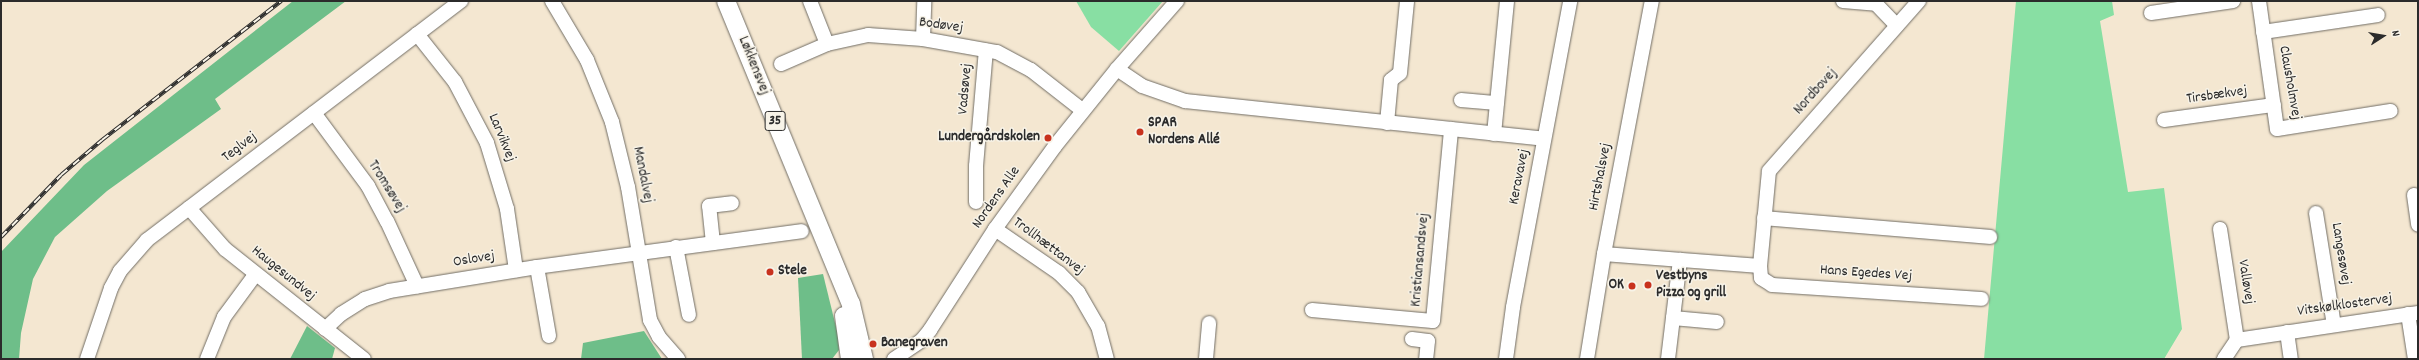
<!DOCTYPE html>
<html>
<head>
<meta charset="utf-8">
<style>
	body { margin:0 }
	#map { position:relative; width:2419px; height:360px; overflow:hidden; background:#f4e7d1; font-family:Dekko,sans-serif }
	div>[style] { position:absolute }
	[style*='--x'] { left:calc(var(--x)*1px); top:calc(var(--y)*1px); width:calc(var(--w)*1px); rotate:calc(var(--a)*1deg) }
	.green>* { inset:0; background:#88dfa3 }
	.forest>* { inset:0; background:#6ebe89 }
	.roads { filter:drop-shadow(0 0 1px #716d65) drop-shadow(0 0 1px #716d65) }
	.minor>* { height:14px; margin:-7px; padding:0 7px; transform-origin:7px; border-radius:7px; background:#fff }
	.major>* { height:18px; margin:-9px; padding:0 9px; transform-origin:9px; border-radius:9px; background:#fff }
	.rail>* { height:4px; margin-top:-2px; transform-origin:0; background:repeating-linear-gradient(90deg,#f7f3e8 0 8px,#2b2b2b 0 16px); box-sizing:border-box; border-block:1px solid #2b2b2b }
	.dots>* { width:11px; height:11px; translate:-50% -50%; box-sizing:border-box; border:2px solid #f7f3e8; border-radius:50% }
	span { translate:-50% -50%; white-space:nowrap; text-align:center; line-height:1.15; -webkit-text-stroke:3px #f7f3e8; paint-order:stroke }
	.shield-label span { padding:1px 3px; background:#f7f3e8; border:1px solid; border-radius:3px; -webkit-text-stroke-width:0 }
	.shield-label { font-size:14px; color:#2b2b2b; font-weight:700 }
	.street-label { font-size:15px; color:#2b2b2b }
	.poi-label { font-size:15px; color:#2b2b2b; font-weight:700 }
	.left { translate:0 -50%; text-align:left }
	.right { translate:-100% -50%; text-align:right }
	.frame { position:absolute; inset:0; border:2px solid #2b2b2b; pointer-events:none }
	.north { position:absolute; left:2363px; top:16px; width:40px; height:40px; -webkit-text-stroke:3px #f7f3e8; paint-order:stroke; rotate:78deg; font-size:11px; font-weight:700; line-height:16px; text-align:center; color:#2b2b2b }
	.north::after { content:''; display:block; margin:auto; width:14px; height:18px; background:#2b2b2b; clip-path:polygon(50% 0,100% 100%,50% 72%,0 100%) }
</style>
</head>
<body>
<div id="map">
	<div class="green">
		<div style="clip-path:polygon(1076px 1px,1163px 1px,1119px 51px,1091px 27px)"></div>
		<div style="clip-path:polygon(2016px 1px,2112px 1px,2114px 15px,2100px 21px,2128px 192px,2164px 188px,2182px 329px,2164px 359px,1984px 359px)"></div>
	</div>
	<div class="forest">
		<div style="clip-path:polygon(293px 1px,346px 1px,215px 99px,221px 109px,107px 191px,55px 237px,33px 279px,21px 333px,19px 359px,1px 359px,1px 252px,84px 165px)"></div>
		<div style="clip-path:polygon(823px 274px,838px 335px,839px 350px,832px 359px,802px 359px,798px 278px)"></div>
		<div style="clip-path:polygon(307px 326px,335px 348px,332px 359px,290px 359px)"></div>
		<div style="clip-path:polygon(644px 331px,662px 359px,581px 359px,583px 343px)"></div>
	</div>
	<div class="roads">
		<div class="minor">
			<div style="--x:552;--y:1;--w:69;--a:59.3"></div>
			<div style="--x:587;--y:60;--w:67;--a:68"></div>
			<div style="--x:612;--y:122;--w:67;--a:76.2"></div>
			<div style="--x:628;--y:187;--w:135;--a:80.6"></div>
			<div style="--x:650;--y:320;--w:19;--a:62"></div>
			<div style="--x:659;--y:337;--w:29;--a:49"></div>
			<div style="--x:810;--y:1;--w:46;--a:68.4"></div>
			<div style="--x:1843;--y:1;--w:33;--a:5"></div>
			<div style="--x:1876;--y:4;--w:30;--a:46"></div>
			<div style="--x:2259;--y:1;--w:129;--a:82"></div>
			<div style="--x:2277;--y:129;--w:115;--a:-9"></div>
			<div style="--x:2151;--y:13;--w:83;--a:-8.3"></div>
			<div style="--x:2263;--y:32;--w:116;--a:-8.4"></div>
			<div style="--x:417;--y:34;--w:61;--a:51.6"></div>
			<div style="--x:455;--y:82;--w:69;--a:62.3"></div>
			<div style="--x:487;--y:143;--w:69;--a:73.1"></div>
			<div style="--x:507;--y:209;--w:62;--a:81.6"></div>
			<div style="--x:923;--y:39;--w:38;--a:-88"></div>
			<div style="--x:781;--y:64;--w:50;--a:-23.5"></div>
			<div style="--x:827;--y:44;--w:42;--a:-12.4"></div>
			<div style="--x:868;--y:35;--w:55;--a:4.2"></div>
			<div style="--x:923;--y:39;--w:75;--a:10"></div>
			<div style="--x:997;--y:52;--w:38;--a:28"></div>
			<div style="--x:1031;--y:70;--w:65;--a:38.1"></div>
			<div style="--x:1117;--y:69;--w:30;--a:34"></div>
			<div style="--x:1142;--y:86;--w:46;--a:19.2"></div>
			<div style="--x:1185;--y:101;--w:361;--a:6"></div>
			<div style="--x:1461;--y:100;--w:36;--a:5"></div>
			<div style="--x:314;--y:113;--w:91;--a:53.5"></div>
			<div style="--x:368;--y:186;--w:40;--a:62"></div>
			<div style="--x:387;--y:221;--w:72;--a:65.2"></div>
			<div style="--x:2164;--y:120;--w:111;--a:-7.8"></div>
			<div style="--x:1387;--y:123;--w:43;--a:-84.7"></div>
			<div style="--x:1391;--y:80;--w:11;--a:-38"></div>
			<div style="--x:1400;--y:73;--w:72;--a:-84.4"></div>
			<div style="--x:1494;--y:134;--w:134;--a:-84.4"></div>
			<div style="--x:2414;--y:195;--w:30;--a:82"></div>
			<div style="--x:976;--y:202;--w:36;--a:-90"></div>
			<div style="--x:976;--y:166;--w:116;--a:-85.1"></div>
			<div style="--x:189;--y:208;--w:55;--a:48.7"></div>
			<div style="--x:225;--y:249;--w:177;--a:38.4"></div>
			<div style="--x:2316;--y:213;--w:113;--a:80.9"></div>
			<div style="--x:1764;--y:218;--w:227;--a:4.8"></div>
			<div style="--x:995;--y:229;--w:78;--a:34.5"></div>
			<div style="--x:1059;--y:273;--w:27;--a:45"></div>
			<div style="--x:1078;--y:292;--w:39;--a:60"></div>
			<div style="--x:1098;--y:326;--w:34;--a:75"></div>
			<div style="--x:2220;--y:229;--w:112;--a:81.3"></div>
			<div style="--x:713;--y:243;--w:37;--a:-96"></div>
			<div style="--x:709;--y:206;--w:23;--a:-7"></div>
			<div style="--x:676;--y:247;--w:69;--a:79.2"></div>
			<div style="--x:1604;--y:254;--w:156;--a:4.4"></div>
			<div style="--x:1760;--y:266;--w:95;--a:-84.6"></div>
			<div style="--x:1769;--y:171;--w:227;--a:-48.6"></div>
			<div style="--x:1760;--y:266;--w:12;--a:85"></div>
			<div style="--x:1761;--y:278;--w:13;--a:32"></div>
			<div style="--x:1772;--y:285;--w:210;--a:3.8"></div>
			<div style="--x:537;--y:267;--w:70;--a:80.1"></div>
			<div style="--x:1312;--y:310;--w:121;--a:5.2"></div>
			<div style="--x:1433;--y:321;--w:193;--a:-84.6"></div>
			<div style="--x:2408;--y:314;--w:46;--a:81.2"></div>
			<div style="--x:1673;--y:318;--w:44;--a:5.2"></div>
			<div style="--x:325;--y:329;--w:22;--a:-43"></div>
			<div style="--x:341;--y:314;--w:28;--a:-32"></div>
			<div style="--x:365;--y:299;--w:25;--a:-18"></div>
			<div style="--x:389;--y:291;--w:150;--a:-9.2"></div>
			<div style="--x:537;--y:267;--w:267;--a:-7.7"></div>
			<div style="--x:2287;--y:332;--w:27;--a:82"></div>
			<div style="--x:1412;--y:339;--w:16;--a:7"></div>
			<div style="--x:1428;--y:341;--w:18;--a:96"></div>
			<div style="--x:87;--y:359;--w:75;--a:-71.3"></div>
			<div style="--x:111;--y:288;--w:19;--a:-62"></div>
			<div style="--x:120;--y:271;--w:41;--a:-48.9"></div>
			<div style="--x:147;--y:240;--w:395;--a:-37.3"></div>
			<div style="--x:207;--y:359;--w:45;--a:-68"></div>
			<div style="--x:224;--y:317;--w:52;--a:-53.6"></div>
			<div style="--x:894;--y:359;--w:34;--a:-34"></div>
			<div style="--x:922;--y:340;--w:13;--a:-51"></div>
			<div style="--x:930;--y:330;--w:120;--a:-57.2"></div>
			<div style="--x:995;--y:229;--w:102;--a:-54.1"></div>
			<div style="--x:1055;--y:146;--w:99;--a:-51.2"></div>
			<div style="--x:1117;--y:69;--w:91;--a:-48.6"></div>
			<div style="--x:1206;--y:359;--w:36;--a:-85"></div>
			<div style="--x:1506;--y:359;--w:52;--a:-82.3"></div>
			<div style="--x:1513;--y:307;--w:311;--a:-79.4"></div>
			<div style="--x:1587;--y:359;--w:106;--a:-80.8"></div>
			<div style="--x:1604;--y:254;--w:258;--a:-79.3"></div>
			<div style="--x:1668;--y:359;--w:100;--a:-83.1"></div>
			<div style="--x:2224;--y:359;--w:23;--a:-56"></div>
			<div style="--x:2237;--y:340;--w:183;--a:-8.5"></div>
		</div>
		<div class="major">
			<div style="--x:726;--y:1;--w:328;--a:67.6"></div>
			<div style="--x:851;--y:304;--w:57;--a:76.7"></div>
			<div style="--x:844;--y:316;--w:43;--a:82.1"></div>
		</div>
	</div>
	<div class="rail">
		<div style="--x:1;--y:237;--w:86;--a:-45.9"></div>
		<div style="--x:61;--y:175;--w:54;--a:-40.5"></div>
		<div style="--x:102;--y:140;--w:227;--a:-37.8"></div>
	</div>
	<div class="dots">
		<div style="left:1140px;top:132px;background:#c8321e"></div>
		<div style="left:1048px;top:138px;background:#c8321e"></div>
		<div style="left:770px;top:272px;background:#c8321e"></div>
		<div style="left:1648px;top:285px;background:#c8321e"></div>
		<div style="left:1632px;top:286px;background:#c8321e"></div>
		<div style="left:873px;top:344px;background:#c8321e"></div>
	</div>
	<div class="shield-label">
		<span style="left:775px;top:121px">35</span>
	</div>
	<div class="street-label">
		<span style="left:941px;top:26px;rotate:8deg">Bodøvej</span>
		<span style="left:753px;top:66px;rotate:68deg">Løkkensvej</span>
		<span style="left:2289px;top:83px;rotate:80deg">Clausholmvej</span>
		<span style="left:966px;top:89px;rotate:-85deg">Vadsøvej</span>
		<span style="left:1816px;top:92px;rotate:-48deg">Nordbovej</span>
		<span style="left:2217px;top:96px;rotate:-8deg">Tirsbækvej</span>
		<span style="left:501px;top:138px;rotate:68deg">Larvikvej</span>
		<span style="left:240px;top:148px;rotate:-37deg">Teglvej</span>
		<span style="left:642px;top:175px;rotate:79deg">Mandalvej</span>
		<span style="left:1520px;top:177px;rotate:-79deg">Keravavej</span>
		<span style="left:1601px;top:177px;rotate:-79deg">Hirtshalsvej</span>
		<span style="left:386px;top:187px;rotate:58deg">Tromsøvej</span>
		<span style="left:997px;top:198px;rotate:-55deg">Nordens Alle</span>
		<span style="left:1048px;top:247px;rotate:37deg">Trollhættanvej</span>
		<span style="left:2340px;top:254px;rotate:81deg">Langesøvej</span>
		<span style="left:474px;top:260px;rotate:-9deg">Oslovej</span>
		<span style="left:1421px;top:260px;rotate:-85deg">Kristiansandsvej</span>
		<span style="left:283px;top:274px;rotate:39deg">Haugesundvej</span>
		<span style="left:1866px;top:274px;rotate:4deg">Hans Egedes Vej</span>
		<span style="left:2245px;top:282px;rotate:81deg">Valløvej</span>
		<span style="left:2345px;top:306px;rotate:-8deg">Vitskølklostervej</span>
	</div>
	<div class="poi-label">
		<span class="left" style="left:1148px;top:132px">SPAR<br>Nordens Allé</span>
		<span class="right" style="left:1040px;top:138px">Lundergårdskolen</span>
		<span class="left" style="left:778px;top:272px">Stele</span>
		<span class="left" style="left:1656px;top:285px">Vestbyns<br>Pizza og grill</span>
		<span class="right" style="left:1624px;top:286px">OK</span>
		<span class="left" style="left:881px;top:344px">Banegraven</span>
	</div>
	<div class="frame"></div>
	<div class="north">N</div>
</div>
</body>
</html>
